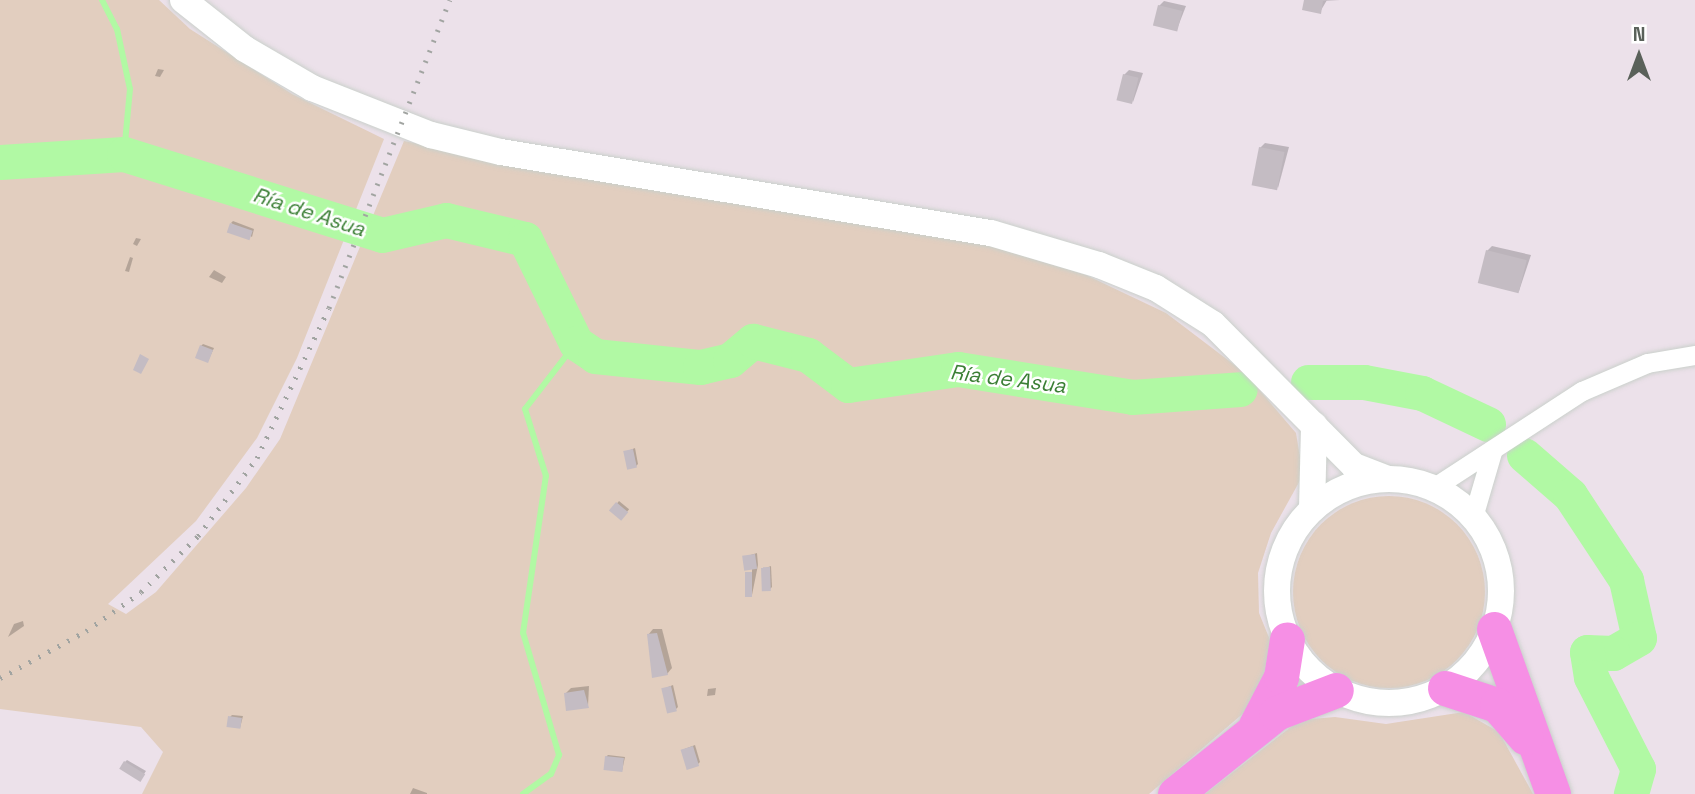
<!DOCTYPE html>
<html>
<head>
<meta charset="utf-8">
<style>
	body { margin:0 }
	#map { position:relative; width:1695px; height:794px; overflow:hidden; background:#ece1ea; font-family:"Space Grotesk",sans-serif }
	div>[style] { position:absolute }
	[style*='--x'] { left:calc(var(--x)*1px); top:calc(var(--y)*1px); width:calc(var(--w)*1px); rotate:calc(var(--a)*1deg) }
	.green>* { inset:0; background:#e2cebf }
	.round { border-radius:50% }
	.shadow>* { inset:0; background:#0003; transform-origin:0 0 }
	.stream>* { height:6px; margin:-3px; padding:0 3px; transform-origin:3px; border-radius:3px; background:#b1f9a4 }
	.river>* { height:35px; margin:-17.5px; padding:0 17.5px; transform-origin:17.5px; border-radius:17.5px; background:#b1f9a4 }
	.building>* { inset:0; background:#c4bcc3; transform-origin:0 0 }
	.roads { filter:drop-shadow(0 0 2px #cad0cb) drop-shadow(0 0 2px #cad0cb) }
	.street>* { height:19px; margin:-9.5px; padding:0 9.5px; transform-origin:9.5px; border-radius:9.5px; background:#fff }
	.secondary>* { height:26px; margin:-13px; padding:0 13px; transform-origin:13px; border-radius:13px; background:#fff }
	.secondary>.ring { margin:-13px; padding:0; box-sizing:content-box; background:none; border:26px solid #fff; border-radius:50% }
	.highway>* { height:35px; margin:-17.5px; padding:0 17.5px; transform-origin:17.5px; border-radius:17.5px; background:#f68fe5 }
	.rail>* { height:5px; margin-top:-2.5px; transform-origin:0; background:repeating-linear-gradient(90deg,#a1a4a1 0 2px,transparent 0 11px) }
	span { translate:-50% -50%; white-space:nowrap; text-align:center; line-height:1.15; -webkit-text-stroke:5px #fff; paint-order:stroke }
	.water-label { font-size:21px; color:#3b7f35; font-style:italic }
	.north { position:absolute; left:1604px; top:21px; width:70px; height:70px; -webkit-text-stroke:5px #fff; paint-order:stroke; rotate:0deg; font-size:19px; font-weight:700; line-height:28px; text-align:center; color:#5a615a }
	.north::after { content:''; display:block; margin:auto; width:24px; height:32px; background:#5a615a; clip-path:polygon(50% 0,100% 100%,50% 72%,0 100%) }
</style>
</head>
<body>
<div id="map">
	<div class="green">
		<div style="clip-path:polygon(0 0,159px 0,190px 29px,292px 94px,384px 139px,297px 358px,257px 438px,196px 521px,108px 604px,126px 614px,156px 592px,246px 488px,280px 439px,404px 141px,657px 191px,977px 242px,1086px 275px,1166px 313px,1245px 373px,1296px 433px,1303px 475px,1271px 533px,1258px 573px,1259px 613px,1270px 640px,1260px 699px,1149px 794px,142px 794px,163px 752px,141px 727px,0 709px)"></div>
		<div class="round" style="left:1293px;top:496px;width:192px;height:192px"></div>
		<div style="clip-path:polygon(1464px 712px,1499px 732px,1533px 794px,1205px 794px,1300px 720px,1335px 717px,1386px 724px)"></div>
	</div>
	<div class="shadow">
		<div style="clip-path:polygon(1306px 0,1341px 0,1327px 0,1320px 12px)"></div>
		<div style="clip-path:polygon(1164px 1px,1186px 6px,1177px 29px,1159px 6px)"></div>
		<div style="clip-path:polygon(164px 70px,160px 77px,155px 76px,158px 69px)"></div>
		<div style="clip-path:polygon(1129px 70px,1143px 73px,1133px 102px,1124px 75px)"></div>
		<div style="clip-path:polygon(1265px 143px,1289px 147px,1278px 188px,1260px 148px)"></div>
		<div style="clip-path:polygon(233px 221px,254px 229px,252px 237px,231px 223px)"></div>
		<div style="clip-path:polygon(136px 238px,141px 239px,137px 246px,133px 244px)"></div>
		<div style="clip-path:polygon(1492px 246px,1531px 255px,1519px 291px,1487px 251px)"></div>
		<div style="clip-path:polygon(130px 257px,133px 258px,129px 272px,125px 271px)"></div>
		<div style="clip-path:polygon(214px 270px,226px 277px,222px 283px,209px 277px)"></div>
		<div style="clip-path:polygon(203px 344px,214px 348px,208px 361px,201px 346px)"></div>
		<div style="clip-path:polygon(635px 448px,638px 464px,636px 466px,625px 452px)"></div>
		<div style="left:619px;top:501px;width:13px;height:12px;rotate:39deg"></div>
		<div style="clip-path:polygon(757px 553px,758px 565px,752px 595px,752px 568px,744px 557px)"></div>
		<div style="clip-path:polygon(771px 566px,772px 587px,770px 589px,763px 569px)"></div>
		<div style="clip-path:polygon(23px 621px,24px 626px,8px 637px,14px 624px)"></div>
		<div style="clip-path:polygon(653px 629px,662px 629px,672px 668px,667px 674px,648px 635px)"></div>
		<div style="clip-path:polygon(673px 685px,678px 707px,676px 709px,663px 689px)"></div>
		<div style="clip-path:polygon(589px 686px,588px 706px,566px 693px,571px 688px)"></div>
		<div style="clip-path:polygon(716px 688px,715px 695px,707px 696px,708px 689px)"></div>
		<div style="clip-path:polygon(232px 715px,243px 716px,240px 728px,230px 717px)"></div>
		<div style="clip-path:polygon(695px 745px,700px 762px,698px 764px,682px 750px)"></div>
		<div style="clip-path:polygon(608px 755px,625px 757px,622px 771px,606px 757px)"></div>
		<div style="clip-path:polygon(127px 760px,146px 771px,142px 777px,125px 762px)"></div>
		<div style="clip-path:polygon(413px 788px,427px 793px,427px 794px,410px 794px)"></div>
	</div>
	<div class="stream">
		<div style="--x:102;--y:0;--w:33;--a:63"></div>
		<div style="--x:117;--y:29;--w:61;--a:77.8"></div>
		<div style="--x:130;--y:89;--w:65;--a:95.3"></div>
		<div style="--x:523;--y:794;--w:34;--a:-36"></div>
		<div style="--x:551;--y:774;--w:21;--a:-67"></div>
		<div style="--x:559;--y:755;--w:127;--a:-106.4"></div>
		<div style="--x:523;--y:633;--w:159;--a:-81.7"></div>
		<div style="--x:546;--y:476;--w:70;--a:-107.4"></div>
		<div style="--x:525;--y:409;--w:83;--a:-52.3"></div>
	</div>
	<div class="river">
		<div style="--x:0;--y:162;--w:124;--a:-3.7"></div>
		<div style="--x:124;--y:154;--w:270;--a:17.4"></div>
		<div style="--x:382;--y:235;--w:66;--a:-13.2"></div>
		<div style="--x:446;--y:220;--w:81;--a:13.5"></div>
		<div style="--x:525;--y:239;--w:116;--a:63.9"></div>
		<div style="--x:576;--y:343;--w:23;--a:34"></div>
		<div style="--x:595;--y:356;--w:106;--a:6"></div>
		<div style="--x:700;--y:367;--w:31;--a:-13"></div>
		<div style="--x:730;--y:360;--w:30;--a:-40"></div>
		<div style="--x:753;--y:341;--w:57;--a:14.3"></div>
		<div style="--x:808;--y:355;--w:50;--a:36.9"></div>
		<div style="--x:848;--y:385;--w:111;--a:-8.3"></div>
		<div style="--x:958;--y:369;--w:176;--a:9.1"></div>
		<div style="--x:1132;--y:397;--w:108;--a:-4.2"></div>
		<div style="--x:1308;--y:382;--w:56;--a:0"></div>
		<div style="--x:1364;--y:382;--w:59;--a:10.7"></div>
		<div style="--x:1422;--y:393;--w:73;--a:25.2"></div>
		<div style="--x:1524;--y:455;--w:61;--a:41"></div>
		<div style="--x:1570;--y:495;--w:102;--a:56.6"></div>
		<div style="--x:1626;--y:580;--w:59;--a:77.4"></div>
		<div style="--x:1639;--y:638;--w:30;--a:150"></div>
		<div style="--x:1613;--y:653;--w:26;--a:-178"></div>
		<div style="--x:1587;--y:652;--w:25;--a:81"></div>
		<div style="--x:1591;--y:677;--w:103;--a:62.9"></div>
		<div style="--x:1638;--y:769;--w:26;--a:106"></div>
	</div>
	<div class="building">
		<div style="clip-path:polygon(1304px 0,1340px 0,1323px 1px,1321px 14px,1302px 10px)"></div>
		<div style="left:1158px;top:5px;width:25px;height:21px;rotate:14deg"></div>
		<div style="left:1123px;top:74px;width:16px;height:27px;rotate:14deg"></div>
		<div style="left:1259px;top:147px;width:26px;height:39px;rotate:11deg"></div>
		<div style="left:230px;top:223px;width:24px;height:10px;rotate:19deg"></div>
		<div style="left:1486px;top:250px;width:42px;height:34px;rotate:14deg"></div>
		<div style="left:200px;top:345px;width:14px;height:14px;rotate:21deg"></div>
		<div style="clip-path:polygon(140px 354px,149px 359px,141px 374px,133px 370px)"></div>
		<div style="left:633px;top:449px;width:19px;height:10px;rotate:78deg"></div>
		<div style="left:616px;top:502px;width:16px;height:11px;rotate:40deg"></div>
		<div style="left:755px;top:554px;width:15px;height:13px;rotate:82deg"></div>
		<div style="left:770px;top:567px;width:24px;height:9px;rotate:88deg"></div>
		<div style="left:745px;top:572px;width:7px;height:25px"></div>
		<div style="clip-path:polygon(657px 633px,668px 675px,652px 678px,647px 634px)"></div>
		<div style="left:671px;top:686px;width:26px;height:10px;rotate:77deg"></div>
		<div style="clip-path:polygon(584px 690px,589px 708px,566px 711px,564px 693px)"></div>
		<div style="left:228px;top:716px;width:14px;height:11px;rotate:8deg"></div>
		<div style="left:693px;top:746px;width:21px;height:13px;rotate:73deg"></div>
		<div style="left:605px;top:756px;width:19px;height:14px;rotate:6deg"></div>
		<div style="left:124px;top:761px;width:25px;height:9px;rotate:32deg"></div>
	</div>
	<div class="roads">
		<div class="street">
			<div style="--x:1433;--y:488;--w:178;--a:-33.1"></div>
			<div style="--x:1582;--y:391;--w:71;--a:-23.3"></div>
			<div style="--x:1647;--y:363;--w:49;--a:-9.5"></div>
			<div style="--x:1473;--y:517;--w:68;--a:-73.7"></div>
		</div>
		<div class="secondary">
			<div style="--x:183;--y:0;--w:79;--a:38.3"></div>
			<div style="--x:245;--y:49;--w:78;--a:30.2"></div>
			<div style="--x:312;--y:88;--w:128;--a:21.6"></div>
			<div style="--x:431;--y:135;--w:72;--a:13.7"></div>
			<div style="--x:501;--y:152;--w:497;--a:9.4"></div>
			<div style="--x:991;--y:233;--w:113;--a:16.5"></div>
			<div style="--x:1099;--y:265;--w:61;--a:22"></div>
			<div style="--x:1156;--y:288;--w:67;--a:32.3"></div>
			<div style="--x:1213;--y:324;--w:200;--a:45.2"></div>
			<div style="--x:1354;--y:466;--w:36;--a:21"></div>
			<div class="ring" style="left:1277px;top:479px;width:198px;height:198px"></div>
			<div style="--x:1312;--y:509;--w:84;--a:-88.6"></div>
		</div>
		<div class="highway">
			<div style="--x:1494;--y:629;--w:175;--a:70.3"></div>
			<div style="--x:1445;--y:688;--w:55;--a:18.1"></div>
			<div style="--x:1497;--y:705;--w:43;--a:48.8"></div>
			<div style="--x:1256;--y:725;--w:54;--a:-62.5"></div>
			<div style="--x:1281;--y:677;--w:38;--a:-81"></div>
			<div style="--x:1175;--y:794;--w:129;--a:-38.7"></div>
			<div style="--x:1276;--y:713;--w:64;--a:-21"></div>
		</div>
	</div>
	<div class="rail">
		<div style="--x:0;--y:678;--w:98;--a:-28.7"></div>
		<div style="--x:86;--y:631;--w:67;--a:-35.3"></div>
		<div style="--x:141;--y:592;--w:80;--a:-44.5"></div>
		<div style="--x:198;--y:536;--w:98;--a:-52.9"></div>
		<div style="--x:257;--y:458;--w:166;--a:-64.4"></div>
		<div style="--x:329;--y:308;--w:331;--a:-68.6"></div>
	</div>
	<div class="water-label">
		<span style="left:309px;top:212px;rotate:18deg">Ría de Asua</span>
		<span style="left:1008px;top:379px;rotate:7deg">Ría de Asua</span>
	</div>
	<div class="north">N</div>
</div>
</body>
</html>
